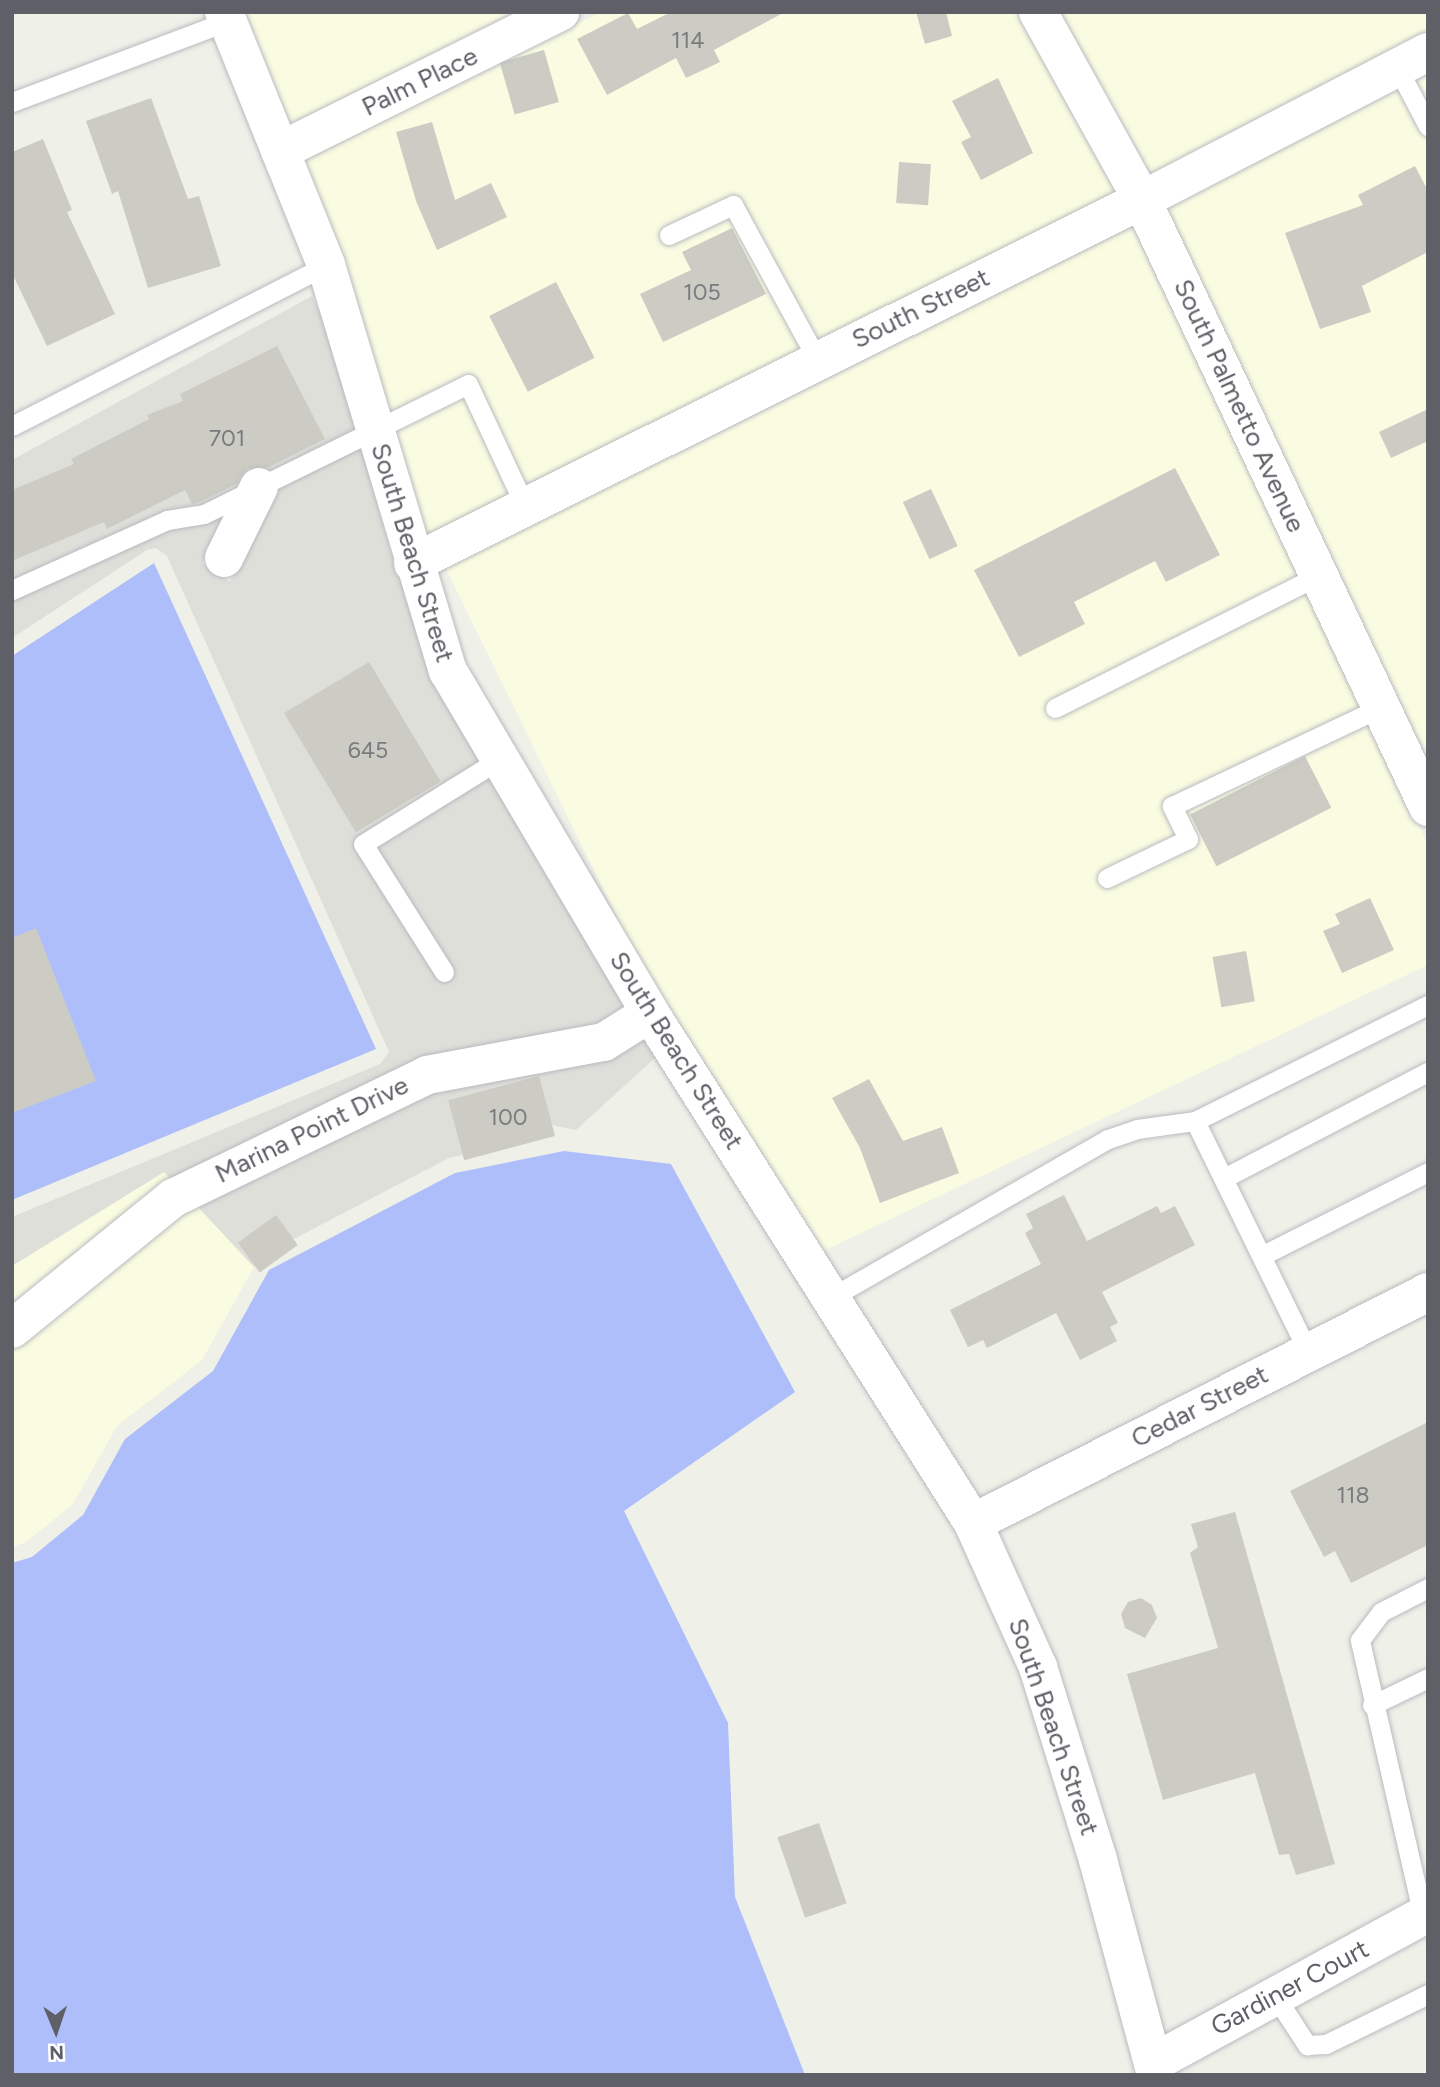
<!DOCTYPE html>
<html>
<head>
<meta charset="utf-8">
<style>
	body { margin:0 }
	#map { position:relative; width:1440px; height:2087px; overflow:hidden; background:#eff0e8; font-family:Figtree,sans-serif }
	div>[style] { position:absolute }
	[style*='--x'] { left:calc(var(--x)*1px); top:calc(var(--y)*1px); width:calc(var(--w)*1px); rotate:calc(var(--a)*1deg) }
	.commercial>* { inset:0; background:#f9fce1 }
	.industrial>* { inset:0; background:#dfdfda }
	.water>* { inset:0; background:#aebefa }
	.building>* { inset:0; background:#ccccc4; transform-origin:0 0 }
	.roads { filter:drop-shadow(0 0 2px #babac0) drop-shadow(0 0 2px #babac0) }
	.service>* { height:19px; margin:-9.5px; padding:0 9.5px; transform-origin:9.5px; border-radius:9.5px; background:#fff }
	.minor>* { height:38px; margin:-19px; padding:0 19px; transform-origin:19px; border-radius:19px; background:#fff }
	.tertiary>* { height:38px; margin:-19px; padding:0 19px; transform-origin:19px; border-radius:19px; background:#fff }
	span { translate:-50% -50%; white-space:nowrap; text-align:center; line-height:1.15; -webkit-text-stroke:6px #fff; paint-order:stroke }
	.number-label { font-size:23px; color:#7a7b7e }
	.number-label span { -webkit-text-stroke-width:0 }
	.street-label { font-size:26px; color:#5f6067 }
	.frame { position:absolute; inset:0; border:14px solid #5f6067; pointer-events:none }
	.north { position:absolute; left:21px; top:1996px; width:70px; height:70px; -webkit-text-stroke:5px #fff; paint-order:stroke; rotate:178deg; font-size:19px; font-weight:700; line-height:28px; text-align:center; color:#5f6067 }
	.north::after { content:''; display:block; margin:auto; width:24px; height:32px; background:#5f6067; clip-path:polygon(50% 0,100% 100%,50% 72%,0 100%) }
</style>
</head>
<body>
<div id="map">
	<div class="commercial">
		<div style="clip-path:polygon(242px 12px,520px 12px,288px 127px)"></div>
		<div style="clip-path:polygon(601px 12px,1019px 12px,1118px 191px,429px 534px,411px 499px,302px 160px)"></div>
		<div style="clip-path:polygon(1057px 12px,1428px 12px,1428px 31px,1148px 176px)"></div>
		<div style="clip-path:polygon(1428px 72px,1428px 768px,1164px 208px)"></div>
		<div style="clip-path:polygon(1134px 224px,1428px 845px,1428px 965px,821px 1252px,639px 962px,445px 567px)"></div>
		<div style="clip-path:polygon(164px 1172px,171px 1179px,12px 1306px,12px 1266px)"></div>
		<div style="clip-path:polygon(197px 1206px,254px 1267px,202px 1360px,117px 1426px,73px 1504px,26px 1542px,12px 1547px,12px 1351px,181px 1214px)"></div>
	</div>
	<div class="industrial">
		<div style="clip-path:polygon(evenodd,312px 296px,328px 330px,391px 553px,433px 677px,626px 1007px,598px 1024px,171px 1179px,164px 1172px,12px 1266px,12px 1217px,380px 1064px,389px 1052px,167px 556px,156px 548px,147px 550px,12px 638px,12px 460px,312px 296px,253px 462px,281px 480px,230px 582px,202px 564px,253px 462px)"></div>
		<div style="clip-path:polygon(645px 1037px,657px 1056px,576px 1130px,543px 1123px,480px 1151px,449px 1158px,263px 1255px,254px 1267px,197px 1206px,432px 1092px)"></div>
	</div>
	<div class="water">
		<div style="clip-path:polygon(154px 563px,376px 1049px,12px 1200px,12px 656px)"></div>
		<div style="clip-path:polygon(564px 1151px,671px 1164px,795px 1392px,624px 1511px,728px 1723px,735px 1897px,805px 2075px,12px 2075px,12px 1563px,32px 1557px,83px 1515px,125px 1439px,213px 1371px,269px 1270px,455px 1173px)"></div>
	</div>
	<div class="building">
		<div style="clip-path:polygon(671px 12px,785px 12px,714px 50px,720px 62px,686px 78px,676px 58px,607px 95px,577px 39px,628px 13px,637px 29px)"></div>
		<div style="clip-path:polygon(916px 12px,946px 12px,952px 36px,925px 44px)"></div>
		<div style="left:544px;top:50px;width:54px;height:46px;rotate:74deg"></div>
		<div style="clip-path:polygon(998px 78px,1033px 153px,981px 180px,961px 142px,971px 137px,952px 101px)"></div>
		<div style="clip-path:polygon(151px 98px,188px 199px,199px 196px,221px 266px,148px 288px,118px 191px,112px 194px,86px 121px)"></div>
		<div style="clip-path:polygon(432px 122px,455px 200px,491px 183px,507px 217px,437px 250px,416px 201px,396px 132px)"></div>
		<div style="clip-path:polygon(43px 139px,72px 210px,67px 212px,115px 314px,47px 346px,12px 273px,12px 152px)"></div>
		<div style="left:899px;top:162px;width:32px;height:41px;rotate:4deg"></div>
		<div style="clip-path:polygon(1415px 166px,1428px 191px,1428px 252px,1362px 286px,1371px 312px,1320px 329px,1285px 233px,1363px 205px,1358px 195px)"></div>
		<div style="clip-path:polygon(732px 228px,766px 294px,663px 342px,640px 294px,691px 270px,682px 252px)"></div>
		<div style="left:556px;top:282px;width:85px;height:75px;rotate:63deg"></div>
		<div style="clip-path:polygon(277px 346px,325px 439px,269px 467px,247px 469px,236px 484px,200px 502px,192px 504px,185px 490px,107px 529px,104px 522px,12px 561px,12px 490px,74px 464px,71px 459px,149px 419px,147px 415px,183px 401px,180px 394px)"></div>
		<div style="clip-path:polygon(1428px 409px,1428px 441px,1391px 458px,1379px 432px)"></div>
		<div style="clip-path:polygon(1175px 468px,1220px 555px,1166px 582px,1155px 561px,1074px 602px,1085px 624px,1019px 657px,974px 570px)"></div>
		<div style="left:931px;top:489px;width:63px;height:31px;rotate:65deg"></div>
		<div style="left:369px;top:662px;width:139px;height:99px;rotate:59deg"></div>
		<div style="left:1305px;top:756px;width:58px;height:129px;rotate:63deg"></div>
		<div style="clip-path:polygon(1370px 898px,1394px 950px,1342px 973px,1323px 931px,1340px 924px,1335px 914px)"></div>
		<div style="clip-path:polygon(36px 928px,96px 1081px,12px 1113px,12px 938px)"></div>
		<div style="left:1246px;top:951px;width:51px;height:34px;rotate:80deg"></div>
		<div style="left:539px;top:1076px;width:62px;height:94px;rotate:75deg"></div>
		<div style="clip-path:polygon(869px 1079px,903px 1141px,942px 1127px,959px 1173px,880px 1203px,860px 1148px,832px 1098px)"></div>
		<div style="clip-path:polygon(1064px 1195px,1087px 1241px,1157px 1206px,1161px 1213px,1175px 1206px,1195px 1245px,1102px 1292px,1118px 1323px,1110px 1327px,1117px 1341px,1080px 1360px,1056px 1313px,987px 1348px,983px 1340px,968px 1347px,950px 1310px,1041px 1264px,1025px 1233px,1033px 1228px,1026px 1214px)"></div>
		<div style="left:276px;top:1215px;width:37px;height:47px;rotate:54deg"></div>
		<div style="clip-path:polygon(1428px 1422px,1428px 1545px,1351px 1583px,1335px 1551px,1324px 1557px,1290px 1491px)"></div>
		<div style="clip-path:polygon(1235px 1512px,1335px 1864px,1296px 1875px,1289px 1854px,1279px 1855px,1255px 1773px,1163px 1800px,1127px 1674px,1218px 1648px,1190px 1553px,1198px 1547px,1191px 1524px)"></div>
		<div style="clip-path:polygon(1141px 1598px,1152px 1605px,1157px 1618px,1145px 1638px,1125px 1628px,1121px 1614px,1128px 1602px)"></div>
		<div style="left:819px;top:1823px;width:85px;height:44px;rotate:71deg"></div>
	</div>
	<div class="roads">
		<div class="service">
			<div style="--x:1397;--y:67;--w:67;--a:62.3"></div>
			<div style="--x:12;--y:102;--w:230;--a:-20.6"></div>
			<div style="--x:669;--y:235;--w:71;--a:-25.1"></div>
			<div style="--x:733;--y:205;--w:178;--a:61.4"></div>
			<div style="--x:12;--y:426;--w:353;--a:-27.1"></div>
			<div style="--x:12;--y:590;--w:170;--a:-24.3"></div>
			<div style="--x:167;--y:520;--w:37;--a:-9"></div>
			<div style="--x:204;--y:514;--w:294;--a:-26.2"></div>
			<div style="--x:468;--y:384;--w:135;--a:65"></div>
			<div style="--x:1055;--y:708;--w:296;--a:-26.7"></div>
			<div style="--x:1107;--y:878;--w:90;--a:-25.7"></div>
			<div style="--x:1188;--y:839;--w:37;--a:-116"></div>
			<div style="--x:1172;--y:806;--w:231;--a:-25.3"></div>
			<div style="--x:444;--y:972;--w:151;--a:-122.3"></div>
			<div style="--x:363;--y:844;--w:161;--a:-31.8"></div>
			<div style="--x:1195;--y:1121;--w:257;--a:63.9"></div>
			<div style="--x:1224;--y:1178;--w:230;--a:-27.5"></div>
			<div style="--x:1263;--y:1255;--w:185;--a:-26.7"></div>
			<div style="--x:830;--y:1298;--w:320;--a:-29.8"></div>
			<div style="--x:1108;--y:1139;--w:31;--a:-19"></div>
			<div style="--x:1137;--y:1129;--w:59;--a:-7.9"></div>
			<div style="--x:1195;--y:1121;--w:260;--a:-26.5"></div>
			<div style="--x:1372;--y:1705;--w:62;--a:-25.7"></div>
			<div style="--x:1423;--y:1916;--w:283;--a:-102.9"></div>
			<div style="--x:1360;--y:1640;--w:35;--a:-53"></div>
			<div style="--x:1381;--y:1612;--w:53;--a:-27.1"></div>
			<div style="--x:1275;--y:1996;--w:59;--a:56.9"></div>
			<div style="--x:1307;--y:2045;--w:19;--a:-3"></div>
			<div style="--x:1326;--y:2044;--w:114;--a:-26.1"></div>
		</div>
		<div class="minor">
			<div style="--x:280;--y:151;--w:313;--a:-26.4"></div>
			<div style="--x:224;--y:558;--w:79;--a:-63.8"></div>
			<div style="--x:413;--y:563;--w:814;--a:-26.47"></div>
			<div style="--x:1142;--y:200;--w:322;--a:-27.4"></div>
			<div style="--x:12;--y:1329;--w:208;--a:-39.1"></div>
			<div style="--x:173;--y:1198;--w:282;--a:-25.8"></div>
			<div style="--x:427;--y:1075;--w:180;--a:-10.6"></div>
			<div style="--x:604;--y:1042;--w:54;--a:-32.2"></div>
			<div style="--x:973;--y:1523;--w:510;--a:-26.92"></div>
			<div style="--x:1153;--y:2063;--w:313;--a:-28.6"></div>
		</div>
		<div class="tertiary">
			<div style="--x:224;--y:12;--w:273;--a:68"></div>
			<div style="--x:326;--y:265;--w:424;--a:73.3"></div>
			<div style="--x:448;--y:671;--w:397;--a:59.4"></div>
			<div style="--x:650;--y:1013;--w:604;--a:57.65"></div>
			<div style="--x:973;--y:1523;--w:158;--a:65.7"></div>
			<div style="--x:1038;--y:1667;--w:202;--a:72.7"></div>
			<div style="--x:1098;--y:1860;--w:223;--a:74.9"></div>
			<div style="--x:1038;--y:12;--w:215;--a:61"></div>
			<div style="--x:1142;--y:200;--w:671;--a:64.77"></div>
		</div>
	</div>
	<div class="number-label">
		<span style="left:688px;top:40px">114</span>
		<span style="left:702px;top:292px">105</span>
		<span style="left:227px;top:438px">701</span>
		<span style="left:368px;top:750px">645</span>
		<span style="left:508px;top:1117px">100</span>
		<span style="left:1353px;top:1495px">118</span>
	</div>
	<div class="street-label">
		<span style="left:420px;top:82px;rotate:-26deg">Palm Place</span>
		<span style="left:921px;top:309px;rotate:-26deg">South Street</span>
		<span style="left:1239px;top:406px;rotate:65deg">South Palmetto Avenue</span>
		<span style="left:412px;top:553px;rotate:73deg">South Beach Street</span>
		<span style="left:676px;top:1051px;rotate:58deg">South Beach Street</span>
		<span style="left:312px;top:1130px;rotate:-26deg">Marina Point Drive</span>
		<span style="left:1200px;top:1407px;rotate:-27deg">Cedar Street</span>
		<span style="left:1053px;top:1727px;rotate:71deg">South Beach Street</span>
		<span style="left:1290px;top:1988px;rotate:-28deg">Gardiner Court</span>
	</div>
	<div class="frame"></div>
	<div class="north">N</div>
</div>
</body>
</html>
